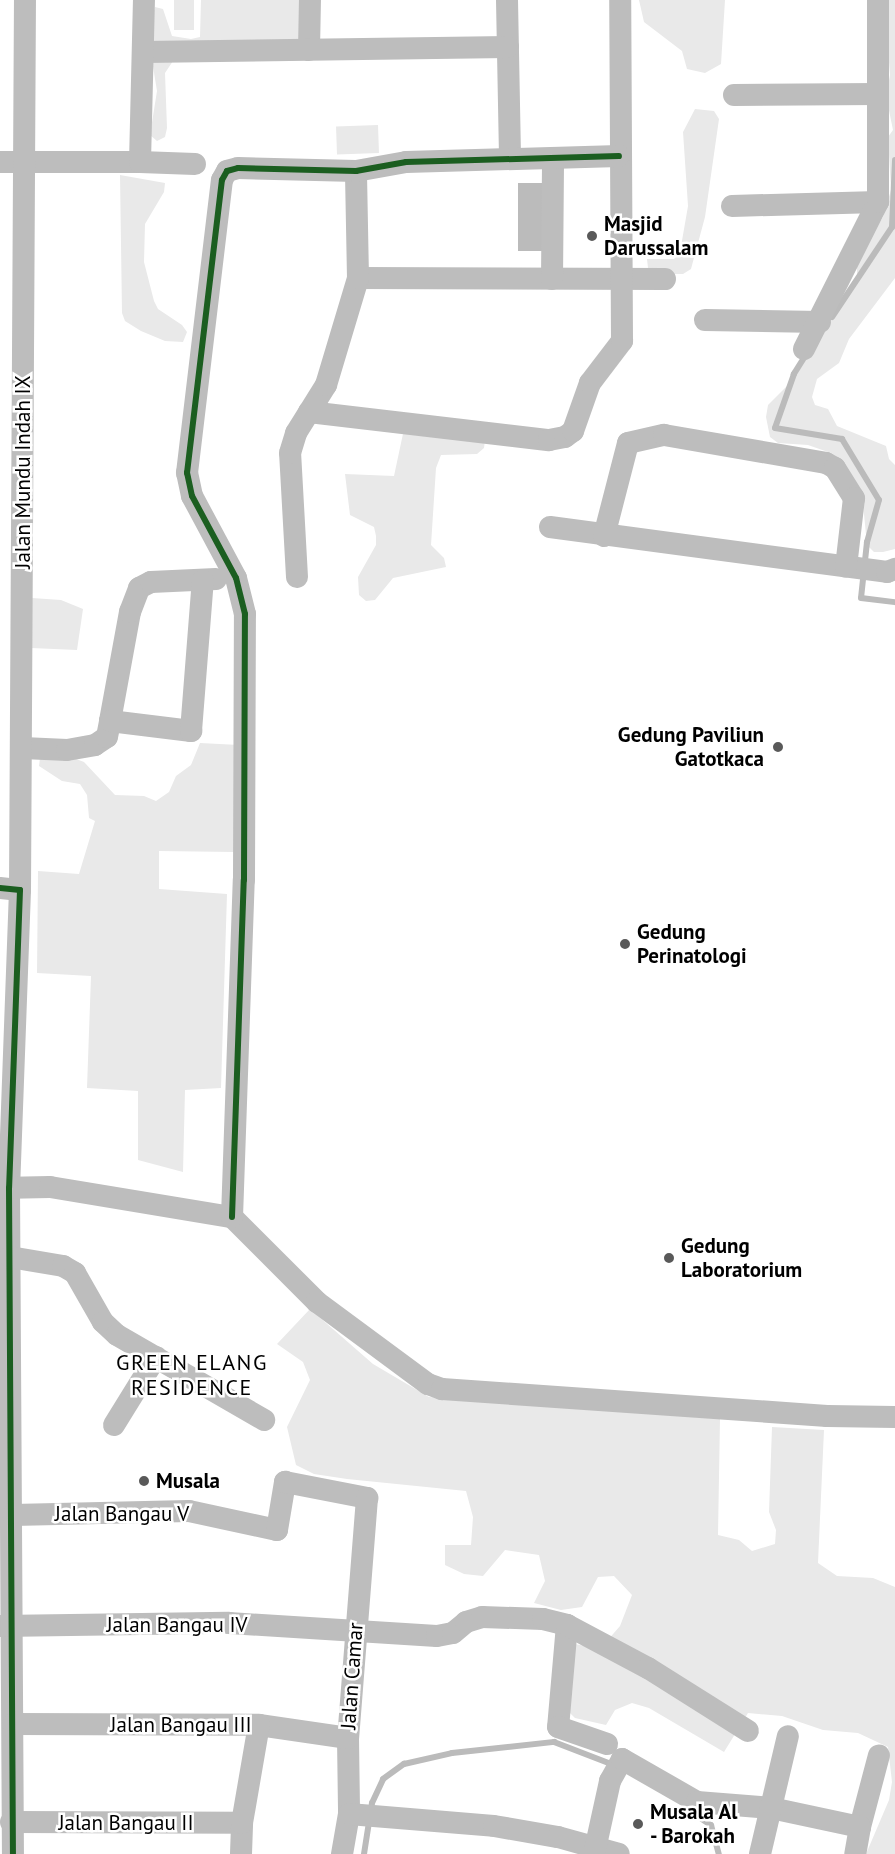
<!DOCTYPE html>
<html>
<head>
<meta charset="utf-8">
<style>
	body { margin:0 }
	#map { position:relative; width:895px; height:1854px; overflow:hidden; background:#fff; font-family:"PT Sans",sans-serif }
	div>[style] { position:absolute }
	[style*='--x'] { left:calc(var(--x)*1px); top:calc(var(--y)*1px); width:calc(var(--w)*1px); rotate:calc(var(--a)*1deg) }
	.green>* { inset:0; background:#e9e9e9; transform-origin:0 0 }
	.water>* { inset:0; background:#bbb; transform-origin:0 0 }
	.stream>* { height:6px; margin:-3px; padding:0 3px; transform-origin:3px; border-radius:3px; background:#bbb }
	.minor>* { height:22px; margin:-11px; padding:0 11px; transform-origin:11px; border-radius:11px; background:#bdbdbd }
	.cycleway>* { height:6px; margin:-3px; padding:0 3px; transform-origin:3px; border-radius:3px; background:#1b5e20 }
	.dots>* { width:16px; height:16px; translate:-50% -50%; box-sizing:border-box; border:3px solid #fff; border-radius:50% }
	span { translate:-50% -50%; white-space:nowrap; text-align:center; line-height:1.15; -webkit-text-stroke:5px #fff; paint-order:stroke }
	.poi-label { font-size:21px; color:#000; font-weight:700 }
	.left { translate:0 -50%; text-align:left }
	.right { translate:-100% -50%; text-align:right }
	.street-label { font-size:21px; color:#000 }
	.neighbourhood-label { font-size:22px; color:#000; letter-spacing:1.5px }
</style>
</head>
<body>
<div id="map">
	<div class="green">
		<div style="left:174px;top:0;width:20px;height:30px"></div>
		<div style="clip-path:polygon(201px 0,317px 0,309px 38px,175px 58px,165px 73px,167px 128px,165px 137px,157px 141px,150px 135px,157px 91px,148px 36px,155px 7px,163px 9px,172px 36px,191px 39px,200px 37px)"></div>
		<div style="clip-path:polygon(639px 0,725px 0,721px 64px,705px 73px,687px 69px,682px 51px,644px 22px)"></div>
		<div style="clip-path:polygon(889px 0,895px 0,895px 278px,849px 339px,839px 363px,817px 379px,812px 397px,815px 405px,828px 409px,837px 426px,886px 446px,889px 459px,895px 465px,895px 549px,883px 552px,874px 552px,867px 545px,863px 504px,831px 453px,808px 445px,778px 443px,770px 437px,766px 417px,768px 405px,788px 385px,843px 297px,857px 284px,857px 260px,883px 217px,891px 190px,888px 137px,893px 130px,886px 96px,890px 75px,886px 24px)"></div>
		<div style="clip-path:polygon(695px 109px,714px 111px,719px 119px,705px 217px,691px 269px,683px 274px,665px 274px,648px 268px,647px 259px,674px 259px,680px 252px,688px 206px,683px 132px)"></div>
		<div style="left:378px;top:125px;width:28px;height:42px;rotate:88deg"></div>
		<div style="clip-path:polygon(120px 175px,165px 183px,164px 192px,145px 224px,144px 262px,154px 301px,158px 309px,182px 325px,187px 332px,183px 342px,165px 341px,141px 331px,125px 321px,122px 313px)"></div>
		<div style="clip-path:polygon(404px 429px,485px 440px,484px 448px,477px 454px,441px 455px,436px 468px,431px 545px,444px 558px,446px 567px,393px 578px,375px 600px,366px 601px,359px 595px,358px 577px,376px 545px,376px 536px,374px 527px,350px 515px,345px 474px,394px 476px)"></div>
		<div style="clip-path:polygon(32px 598px,61px 600px,83px 609px,77px 650px,31px 648px)"></div>
		<div style="clip-path:polygon(200px 743px,239px 745px,234px 852px,159px 851px,159px 889px,227px 894px,221px 1088px,185px 1090px,183px 1172px,138px 1160px,138px 1091px,87px 1088px,91px 976px,37px 973px,38px 871px,79px 874px,95px 821px,89px 818px,87px 795px,80px 784px,62px 781px,39px 766px,40px 758px,71px 757px,84px 762px,115px 795px,144px 796px,156px 801px,169px 792px,176px 776px,191px 765px)"></div>
		<div style="clip-path:polygon(310px 1309px,373px 1364px,429px 1397px,720px 1419px,718px 1535px,739px 1540px,752px 1551px,775px 1544px,776px 1530px,769px 1512px,772px 1427px,824px 1430px,818px 1563px,837px 1576px,873px 1578px,895px 1587px,895px 1854px,866px 1854px,889px 1800px,892px 1782px,888px 1747px,858px 1733px,823px 1730px,782px 1716px,748px 1713px,724px 1752px,649px 1708px,632px 1703px,615px 1710px,606px 1725px,575px 1718px,568px 1711px,575px 1644px,600px 1649px,620px 1626px,632px 1595px,614px 1576px,598px 1577px,582px 1607px,561px 1610px,534px 1603px,545px 1581px,539px 1555px,505px 1550px,483px 1576px,464px 1574px,445px 1565px,445px 1545px,471px 1545px,473px 1517px,466px 1491px,347px 1479px,314px 1474px,296px 1465px,287px 1427px,310px 1380px,303px 1362px,277px 1344px)"></div>
	</div>
	<div class="water">
		<div style="left:518px;top:183px;width:31px;height:68px"></div>
	</div>
	<div class="stream">
		<div style="--x:832;--y:317;--w:108;--a:-56.3"></div>
		<div style="--x:892;--y:227;--w:67;--a:-87.4"></div>
		<div style="--x:807;--y:353;--w:25;--a:122"></div>
		<div style="--x:794;--y:374;--w:57;--a:109.4"></div>
		<div style="--x:775;--y:428;--w:68;--a:9.3"></div>
		<div style="--x:842;--y:439;--w:71;--a:58.8"></div>
		<div style="--x:879;--y:500;--w:44;--a:105.9"></div>
		<div style="--x:867;--y:542;--w:56;--a:96.1"></div>
		<div style="--x:861;--y:598;--w:34;--a:7"></div>
		<div style="--x:687;--y:1809;--w:29;--a:34"></div>
		<div style="--x:711;--y:1825;--w:30;--a:75"></div>
		<div style="--x:364;--y:1854;--w:52;--a:-81.1"></div>
		<div style="--x:372;--y:1803;--w:26;--a:-65"></div>
		<div style="--x:383;--y:1779;--w:26;--a:-36"></div>
		<div style="--x:404;--y:1764;--w:49;--a:-12.9"></div>
		<div style="--x:452;--y:1753;--w:103;--a:-6.2"></div>
		<div style="--x:554;--y:1742;--w:64;--a:21"></div>
	</div>
	<div class="minor">
		<div style="--x:507;--y:0;--w:159;--a:88.9"></div>
		<div style="--x:309;--y:50;--w:50;--a:-88.9"></div>
		<div style="--x:144;--y:52;--w:364;--a:-0.8"></div>
		<div style="--x:734;--y:95;--w:144;--a:-0.4"></div>
		<div style="--x:0;--y:162;--w:140;--a:0"></div>
		<div style="--x:140;--y:162;--w:162;--a:-88.6"></div>
		<div style="--x:140;--y:162;--w:55;--a:2.1"></div>
		<div style="--x:732;--y:206;--w:146;--a:-1.6"></div>
		<div style="--x:358;--y:278;--w:307;--a:0.2"></div>
		<div style="--x:552;--y:279;--w:121;--a:-89.5"></div>
		<div style="--x:705;--y:320;--w:115;--a:1"></div>
		<div style="--x:804;--y:349;--w:165;--a:-63.3"></div>
		<div style="--x:878;--y:202;--w:202;--a:-90"></div>
		<div style="--x:309;--y:412;--w:242;--a:6.7"></div>
		<div style="--x:549;--y:440;--w:16;--a:-11"></div>
		<div style="--x:565;--y:437;--w:10;--a:-37"></div>
		<div style="--x:573;--y:431;--w:51;--a:-70.5"></div>
		<div style="--x:590;--y:383;--w:53;--a:-52.7"></div>
		<div style="--x:622;--y:341;--w:341;--a:-90.3"></div>
		<div style="--x:550;--y:527;--w:340;--a:7.6"></div>
		<div style="--x:887;--y:572;--w:9;--a:-21"></div>
		<div style="--x:604;--y:536;--w:96;--a:-75.5"></div>
		<div style="--x:628;--y:443;--w:37;--a:-13"></div>
		<div style="--x:664;--y:435;--w:164;--a:9.8"></div>
		<div style="--x:826;--y:463;--w:10;--a:29"></div>
		<div style="--x:835;--y:468;--w:36;--a:58"></div>
		<div style="--x:854;--y:498;--w:69;--a:96.6"></div>
		<div style="--x:297;--y:577;--w:124;--a:-93.2"></div>
		<div style="--x:290;--y:453;--w:21;--a:-73"></div>
		<div style="--x:296;--y:433;--w:57;--a:-58"></div>
		<div style="--x:326;--y:385;--w:112;--a:-73.3"></div>
		<div style="--x:358;--y:278;--w:107;--a:-91.1"></div>
		<div style="--x:110;--y:721;--w:111;--a:-79.6"></div>
		<div style="--x:130;--y:612;--w:26;--a:-69"></div>
		<div style="--x:139;--y:588;--w:13;--a:-27"></div>
		<div style="--x:151;--y:582;--w:65;--a:-2.6"></div>
		<div style="--x:23;--y:748;--w:44;--a:2.6"></div>
		<div style="--x:67;--y:750;--w:28;--a:-10"></div>
		<div style="--x:95;--y:745;--w:14;--a:-34"></div>
		<div style="--x:107;--y:737;--w:16;--a:-79"></div>
		<div style="--x:110;--y:721;--w:82;--a:7"></div>
		<div style="--x:191;--y:731;--w:151;--a:-85.5"></div>
		<div style="--x:0;--y:888;--w:20;--a:6"></div>
		<div style="--x:20;--y:890;--w:298;--a:92.1"></div>
		<div style="--x:9;--y:1188;--w:666;--a:89.66"></div>
		<div style="--x:20;--y:890;--w:890;--a:-89.68"></div>
		<div style="--x:0;--y:1188;--w:50;--a:-1.1"></div>
		<div style="--x:50;--y:1187;--w:184;--a:9.4"></div>
		<div style="--x:232;--y:1217;--w:120;--a:45"></div>
		<div style="--x:317;--y:1302;--w:138;--a:36.5"></div>
		<div style="--x:428;--y:1384;--w:15;--a:20"></div>
		<div style="--x:442;--y:1389;--w:386;--a:4"></div>
		<div style="--x:827;--y:1416;--w:68;--a:0.8"></div>
		<div style="--x:232;--y:1217;--w:337;--a:-88"></div>
		<div style="--x:244;--y:880;--w:266;--a:-89.8"></div>
		<div style="--x:245;--y:614;--w:37;--a:-104"></div>
		<div style="--x:236;--y:578;--w:93;--a:-118.2"></div>
		<div style="--x:192;--y:496;--w:24;--a:-102"></div>
		<div style="--x:187;--y:473;--w:295;--a:-83.2"></div>
		<div style="--x:222;--y:180;--w:10;--a:-61"></div>
		<div style="--x:227;--y:171;--w:11;--a:-15"></div>
		<div style="--x:238;--y:168;--w:118;--a:1.5"></div>
		<div style="--x:356;--y:171;--w:51;--a:-10.2"></div>
		<div style="--x:406;--y:162;--w:213;--a:-1.6"></div>
		<div style="--x:10;--y:1257;--w:54;--a:9.6"></div>
		<div style="--x:63;--y:1266;--w:14;--a:30"></div>
		<div style="--x:75;--y:1273;--w:56;--a:60.3"></div>
		<div style="--x:103;--y:1322;--w:19;--a:43"></div>
		<div style="--x:117;--y:1335;--w:170;--a:30"></div>
		<div style="--x:114;--y:1425;--w:80;--a:-58.3"></div>
		<div style="--x:13;--y:1515;--w:176;--a:-1.3"></div>
		<div style="--x:189;--y:1511;--w:90;--a:12.2"></div>
		<div style="--x:277;--y:1530;--w:49;--a:-80.5"></div>
		<div style="--x:285;--y:1482;--w:84;--a:11"></div>
		<div style="--x:367;--y:1498;--w:241;--a:94.5"></div>
		<div style="--x:348;--y:1738;--w:76;--a:89.2"></div>
		<div style="--x:349;--y:1814;--w:41;--a:99.9"></div>
		<div style="--x:567;--y:1625;--w:102;--a:95"></div>
		<div style="--x:558;--y:1727;--w:52;--a:19.1"></div>
		<div style="--x:0;--y:1626;--w:229;--a:-0.8"></div>
		<div style="--x:229;--y:1623;--w:208;--a:3.6"></div>
		<div style="--x:437;--y:1636;--w:16;--a:-11"></div>
		<div style="--x:453;--y:1633;--w:17;--a:-40"></div>
		<div style="--x:466;--y:1622;--w:17;--a:-17"></div>
		<div style="--x:482;--y:1617;--w:61;--a:1.9"></div>
		<div style="--x:543;--y:1619;--w:25;--a:14"></div>
		<div style="--x:567;--y:1625;--w:92;--a:28"></div>
		<div style="--x:648;--y:1668;--w:118;--a:32.2"></div>
		<div style="--x:13;--y:1724;--w:246;--a:0.2"></div>
		<div style="--x:259;--y:1725;--w:90;--a:8.3"></div>
		<div style="--x:349;--y:1814;--w:145;--a:4.7"></div>
		<div style="--x:494;--y:1826;--w:65;--a:9.8"></div>
		<div style="--x:558;--y:1837;--w:63;--a:15.6"></div>
		<div style="--x:11;--y:1822;--w:231;--a:0.2"></div>
		<div style="--x:860;--y:1827;--w:74;--a:-75.2"></div>
		<div style="--x:241;--y:1854;--w:31;--a:-88"></div>
		<div style="--x:242;--y:1823;--w:99;--a:-80.2"></div>
		<div style="--x:594;--y:1854;--w:75;--a:-77.6"></div>
		<div style="--x:610;--y:1781;--w:25;--a:-61"></div>
		<div style="--x:622;--y:1759;--w:86;--a:29.8"></div>
		<div style="--x:697;--y:1802;--w:74;--a:4.6"></div>
		<div style="--x:771;--y:1808;--w:91;--a:12.1"></div>
		<div style="--x:860;--y:1827;--w:27;--a:100"></div>
		<div style="--x:760;--y:1854;--w:121;--a:-76.7"></div>
	</div>
	<div class="cycleway">
		<div style="--x:0;--y:888;--w:20;--a:6"></div>
		<div style="--x:20;--y:890;--w:298;--a:92.1"></div>
		<div style="--x:9;--y:1188;--w:666;--a:89.66"></div>
		<div style="--x:232;--y:1217;--w:337;--a:-88"></div>
		<div style="--x:244;--y:880;--w:266;--a:-89.8"></div>
		<div style="--x:245;--y:614;--w:37;--a:-104"></div>
		<div style="--x:236;--y:578;--w:93;--a:-118.2"></div>
		<div style="--x:192;--y:496;--w:24;--a:-102"></div>
		<div style="--x:187;--y:473;--w:295;--a:-83.2"></div>
		<div style="--x:222;--y:180;--w:10;--a:-61"></div>
		<div style="--x:227;--y:171;--w:11;--a:-15"></div>
		<div style="--x:238;--y:168;--w:118;--a:1.5"></div>
		<div style="--x:356;--y:171;--w:51;--a:-10.2"></div>
		<div style="--x:406;--y:162;--w:213;--a:-1.6"></div>
	</div>
	<div class="dots">
		<div style="left:592px;top:236px;background:#595959"></div>
		<div style="left:778px;top:747px;background:#595959"></div>
		<div style="left:625px;top:944px;background:#595959"></div>
		<div style="left:669px;top:1258px;background:#595959"></div>
		<div style="left:144px;top:1481px;background:#595959"></div>
		<div style="left:638px;top:1824px;background:#595959"></div>
	</div>
	<div class="poi-label">
		<span class="left" style="left:604px;top:236px">Masjid<br>Darussalam</span>
		<span class="right" style="left:764px;top:747px">Gedung Paviliun<br>Gatotkaca</span>
		<span class="left" style="left:637px;top:944px">Gedung<br>Perinatologi</span>
		<span class="left" style="left:681px;top:1258px">Gedung<br>Laboratorium</span>
		<span class="left" style="left:156px;top:1481px">Musala</span>
		<span class="left" style="left:650px;top:1824px">Musala Al<br>- Barokah</span>
	</div>
	<div class="street-label">
		<span style="left:23px;top:472px;rotate:-90deg">Jalan Mundu Indah IX</span>
		<span style="left:122px;top:1514px">Jalan Bangau V</span>
		<span style="left:177px;top:1625px">Jalan Bangau IV</span>
		<span style="left:352px;top:1676px;rotate:-86deg">Jalan Camar</span>
		<span style="left:181px;top:1725px">Jalan Bangau III</span>
		<span style="left:126px;top:1823px">Jalan Bangau II</span>
	</div>
	<div class="neighbourhood-label">
		<span style="left:192px;top:1375px">GREEN ELANG<br>RESIDENCE</span>
	</div>
</div>
</body>
</html>
